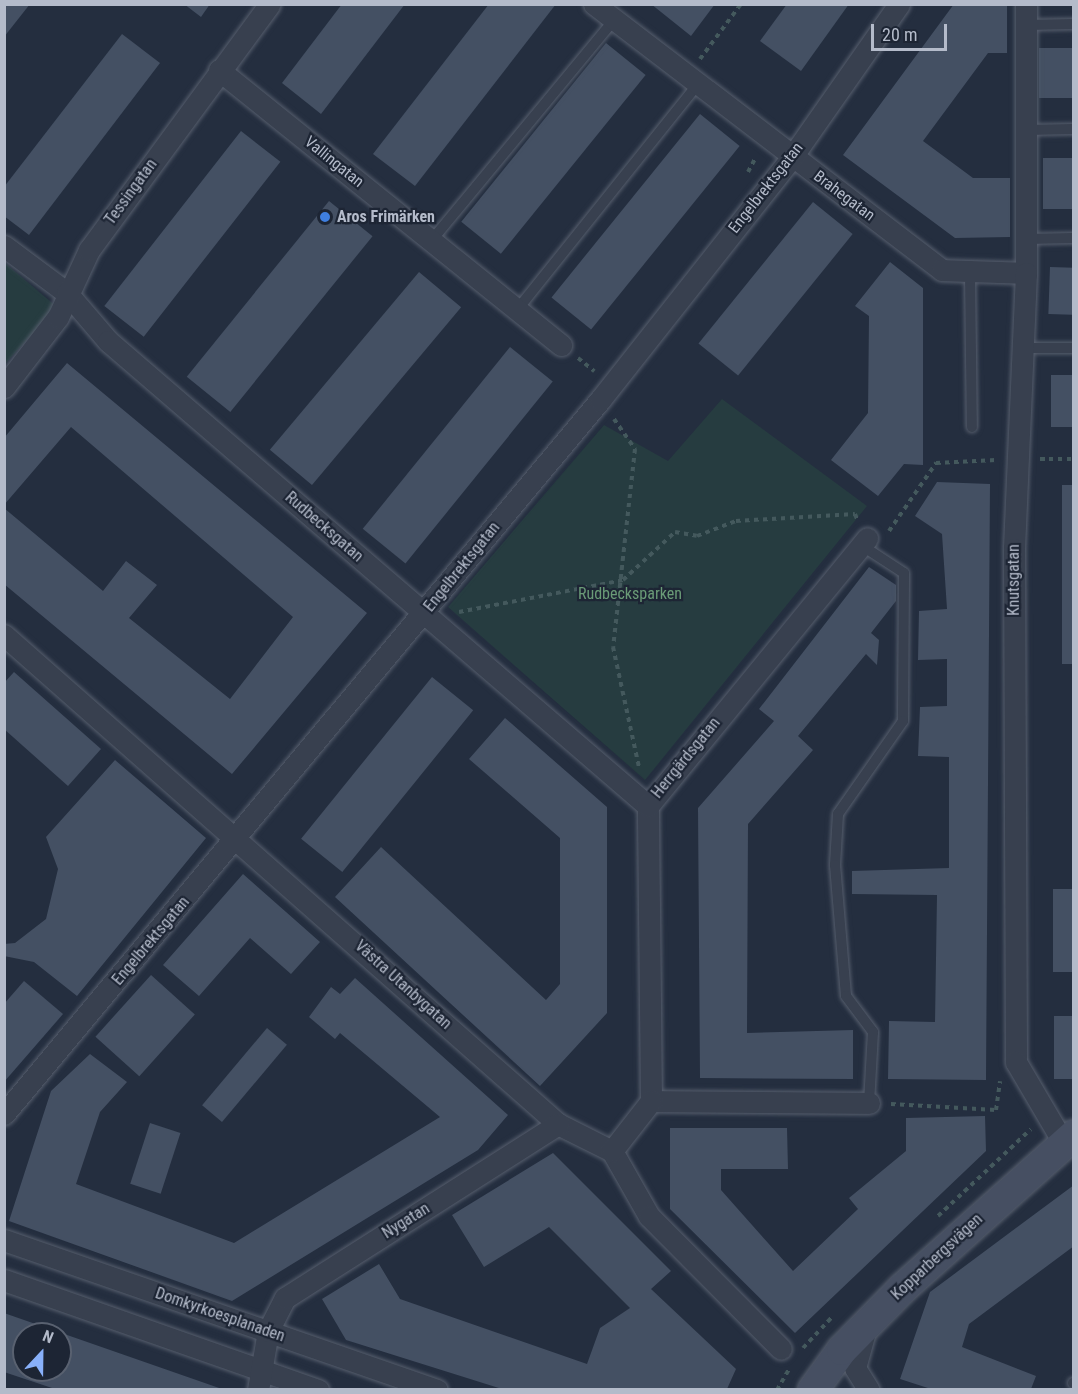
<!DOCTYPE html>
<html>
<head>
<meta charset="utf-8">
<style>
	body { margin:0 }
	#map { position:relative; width:1078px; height:1394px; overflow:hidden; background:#242e3f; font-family:"Roboto Condensed",sans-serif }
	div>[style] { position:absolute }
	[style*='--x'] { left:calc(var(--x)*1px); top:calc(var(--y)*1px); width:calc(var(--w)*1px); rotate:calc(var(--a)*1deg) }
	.green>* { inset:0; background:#263c40 }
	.building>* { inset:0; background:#445063; transform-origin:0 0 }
	.path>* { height:4px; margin-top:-2px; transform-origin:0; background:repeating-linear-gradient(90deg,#44595d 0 4.5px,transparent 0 9px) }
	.roads { filter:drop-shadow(0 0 2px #565e6d) drop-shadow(0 0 2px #565e6d) }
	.lane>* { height:10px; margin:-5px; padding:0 5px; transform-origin:5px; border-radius:5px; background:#38404f }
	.street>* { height:21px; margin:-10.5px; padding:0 10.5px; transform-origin:10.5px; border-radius:10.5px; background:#38404f }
	.secondary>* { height:30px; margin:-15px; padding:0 15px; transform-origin:15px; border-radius:15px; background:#464f62 }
	.dots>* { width:16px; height:16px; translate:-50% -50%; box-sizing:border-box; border:3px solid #1d2534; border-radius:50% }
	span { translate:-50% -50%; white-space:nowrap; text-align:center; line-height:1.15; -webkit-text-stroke:4.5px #1d2534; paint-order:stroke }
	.street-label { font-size:16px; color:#b4bbca }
	.poi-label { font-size:16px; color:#b4bbca; font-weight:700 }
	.left { translate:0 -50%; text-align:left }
	.park-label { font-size:16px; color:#6a9b77 }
	.frame { position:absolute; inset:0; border:6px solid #b4bbca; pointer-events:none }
	.north { position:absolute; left:12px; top:1322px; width:60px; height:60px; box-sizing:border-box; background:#1d2534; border:2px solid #596170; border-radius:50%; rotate:22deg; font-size:16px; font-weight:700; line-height:24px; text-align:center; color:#b4bbca }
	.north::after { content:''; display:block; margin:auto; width:21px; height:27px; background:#88b0fa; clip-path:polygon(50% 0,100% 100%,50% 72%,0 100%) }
	.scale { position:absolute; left:871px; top:24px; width:76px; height:27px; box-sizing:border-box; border:3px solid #b4bbca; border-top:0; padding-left:8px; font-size:18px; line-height:21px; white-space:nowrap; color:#b4bbca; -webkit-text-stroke:4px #1d2534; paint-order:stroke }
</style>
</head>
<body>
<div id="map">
	<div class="green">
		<div style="clip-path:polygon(5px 263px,57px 307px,5px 364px)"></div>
		<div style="clip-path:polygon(722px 399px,867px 506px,645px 780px,448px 607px,604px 425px,668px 461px)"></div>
	</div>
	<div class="building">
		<div style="clip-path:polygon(4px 4px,30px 4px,4px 37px)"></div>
		<div style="clip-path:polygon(184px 4px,210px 4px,201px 17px)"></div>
		<div style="clip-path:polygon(342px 4px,405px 4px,321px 114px,282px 83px)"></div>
		<div style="clip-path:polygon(489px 4px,556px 4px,415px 186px,373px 154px)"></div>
		<div style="clip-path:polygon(651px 4px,715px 4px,691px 36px)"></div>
		<div style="clip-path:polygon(787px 4px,849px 4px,801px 71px,760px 41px)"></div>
		<div style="clip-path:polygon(954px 4px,1007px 4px,1007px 53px,988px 53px,923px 141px,973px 178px,1010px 178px,1010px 237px,955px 238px,843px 155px)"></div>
		<div style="clip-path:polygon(122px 34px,160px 63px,29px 235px,4px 216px,4px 187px)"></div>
		<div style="left:606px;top:43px;width:51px;height:230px;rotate:39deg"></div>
		<div style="left:1039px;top:48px;width:35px;height:50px"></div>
		<div style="left:700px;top:114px;width:51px;height:236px;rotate:39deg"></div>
		<div style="left:241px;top:131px;width:50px;height:222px;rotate:38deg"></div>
		<div style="left:1043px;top:158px;width:31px;height:51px"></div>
		<div style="left:329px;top:201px;width:56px;height:226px;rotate:39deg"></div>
		<div style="left:813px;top:202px;width:51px;height:182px;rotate:39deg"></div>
		<div style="clip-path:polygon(890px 262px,923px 288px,923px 465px,904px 464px,878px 496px,831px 460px,868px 413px,869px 316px,855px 306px)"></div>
		<div style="left:1050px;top:267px;width:24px;height:47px;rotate:2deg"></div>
		<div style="left:419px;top:272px;width:55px;height:232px;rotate:40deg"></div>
		<div style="left:510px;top:347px;width:55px;height:234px;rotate:39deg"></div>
		<div style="clip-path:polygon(67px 363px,367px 613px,232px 774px,4px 584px,4px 508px,103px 591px,126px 561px,157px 585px,129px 618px,230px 699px,293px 617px,71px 427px,4px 505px,4px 438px)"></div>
		<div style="left:1051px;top:375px;width:23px;height:52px"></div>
		<div style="clip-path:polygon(937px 482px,990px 484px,986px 1080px,888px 1079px,889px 1021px,935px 1022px,937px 895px,852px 894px,852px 871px,949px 868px,949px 757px,918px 756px,920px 707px,947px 706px,947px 659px,918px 660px,919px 611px,947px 609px,942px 534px,915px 516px)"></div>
		<div style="left:1062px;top:485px;width:12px;height:179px"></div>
		<div style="clip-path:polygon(869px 567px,896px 585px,896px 601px,871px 633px,879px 640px,877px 665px,866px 654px,798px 736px,813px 750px,748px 824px,747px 1033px,853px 1030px,853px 1079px,700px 1078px,698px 808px,774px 721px,759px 709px)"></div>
		<div style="clip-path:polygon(14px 672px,101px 749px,68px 786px,4px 729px,4px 683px)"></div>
		<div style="left:432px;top:677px;width:53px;height:208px;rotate:39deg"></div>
		<div style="clip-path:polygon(505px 718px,607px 807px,607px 1013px,540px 1086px,335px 897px,381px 847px,546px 1000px,560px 984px,560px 838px,469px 759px)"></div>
		<div style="clip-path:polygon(115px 760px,206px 838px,77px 996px,34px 962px,4px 956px,4px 944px,15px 943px,46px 919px,58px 869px,46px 837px)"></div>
		<div style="clip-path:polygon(243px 874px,320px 942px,291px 974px,250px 938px,199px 996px,163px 965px)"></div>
		<div style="left:1053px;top:889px;width:21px;height:83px"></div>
		<div style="left:151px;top:975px;width:59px;height:83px;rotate:42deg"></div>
		<div style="clip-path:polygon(355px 978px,508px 1115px,478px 1150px,232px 1301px,9px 1221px,51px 1091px,90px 1054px,127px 1082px,100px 1112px,76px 1184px,234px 1243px,440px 1117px,340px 1033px,335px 1039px,309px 1017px,331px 987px,340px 994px)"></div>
		<div style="clip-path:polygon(24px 981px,63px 1014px,4px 1082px,4px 1004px)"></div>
		<div style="left:1054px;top:1016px;width:20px;height:63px"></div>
		<div style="left:267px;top:1028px;width:26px;height:101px;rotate:40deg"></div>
		<div style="clip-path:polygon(985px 1116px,986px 1151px,795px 1333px,670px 1209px,670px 1128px,787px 1128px,788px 1169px,721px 1169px,721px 1190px,793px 1271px,858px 1209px,849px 1198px,906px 1151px,906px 1118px)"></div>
		<div style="left:150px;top:1123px;width:32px;height:64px;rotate:18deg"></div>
		<div style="clip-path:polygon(553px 1153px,671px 1271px,651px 1289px,736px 1369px,727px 1389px,502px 1389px,346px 1340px,322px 1299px,379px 1264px,400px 1299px,587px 1364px,600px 1328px,630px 1308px,549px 1227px,484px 1267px,452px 1215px)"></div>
		<div style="clip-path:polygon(1074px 1185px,1074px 1246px,969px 1324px,962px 1347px,1036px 1376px,1031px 1389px,931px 1389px,900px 1379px,930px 1292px)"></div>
		<div style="clip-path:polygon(evenodd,4px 1313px,222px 1389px,55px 1389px,4px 1372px,4px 1313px,24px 1334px,60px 1334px,60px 1370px,24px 1370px,24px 1334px)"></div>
	</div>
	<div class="path">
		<div style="--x:700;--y:59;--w:69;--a:-53.3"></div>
		<div style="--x:748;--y:172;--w:17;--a:-62"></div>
		<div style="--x:578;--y:358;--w:21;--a:39"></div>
		<div style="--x:614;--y:419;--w:37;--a:55"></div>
		<div style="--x:635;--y:449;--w:199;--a:96.3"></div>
		<div style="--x:613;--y:647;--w:123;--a:77.8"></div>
		<div style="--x:1040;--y:459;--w:34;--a:0"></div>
		<div style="--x:889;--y:531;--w:83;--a:-55.3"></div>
		<div style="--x:936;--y:463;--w:60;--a:-2.9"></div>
		<div style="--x:459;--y:612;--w:167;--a:-11"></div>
		<div style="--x:623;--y:580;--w:71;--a:-42.7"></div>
		<div style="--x:675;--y:532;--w:22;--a:10"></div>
		<div style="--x:697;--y:536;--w:42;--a:-21"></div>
		<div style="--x:736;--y:521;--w:119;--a:-3.4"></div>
		<div style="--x:855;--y:514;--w:5;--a:68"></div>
		<div style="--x:891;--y:1104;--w:105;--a:3.3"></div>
		<div style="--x:996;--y:1110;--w:29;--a:-82"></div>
		<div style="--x:938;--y:1216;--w:127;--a:-43.1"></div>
		<div style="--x:803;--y:1348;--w:42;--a:-46.9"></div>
		<div style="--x:777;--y:1390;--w:24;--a:-60"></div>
	</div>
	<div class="roads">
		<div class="lane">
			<div style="--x:1026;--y:25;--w:48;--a:-1.2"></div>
			<div style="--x:1026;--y:130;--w:48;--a:-1.2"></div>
			<div style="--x:1026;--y:239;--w:48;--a:-1.2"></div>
			<div style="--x:432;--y:240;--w:286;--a:-50.4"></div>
			<div style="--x:970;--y:274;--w:153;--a:89.3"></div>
			<div style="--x:517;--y:310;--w:290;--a:-51.3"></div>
			<div style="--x:1022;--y:348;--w:52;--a:0"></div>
			<div style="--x:861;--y:545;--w:51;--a:33.1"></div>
			<div style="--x:904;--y:573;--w:148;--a:90.4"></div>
			<div style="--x:903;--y:721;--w:113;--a:125"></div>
			<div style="--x:838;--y:814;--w:51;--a:93.4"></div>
			<div style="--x:835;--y:865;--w:131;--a:85.2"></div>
			<div style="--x:846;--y:996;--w:45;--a:53.1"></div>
			<div style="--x:873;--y:1032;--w:71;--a:93.2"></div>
			<div style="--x:1073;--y:1383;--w:1;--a:0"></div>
		</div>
		<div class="street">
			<div style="--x:594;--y:4;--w:438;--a:37.4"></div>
			<div style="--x:942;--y:270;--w:84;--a:2"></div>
			<div style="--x:1026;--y:4;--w:269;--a:90"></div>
			<div style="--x:1026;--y:273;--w:276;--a:92.5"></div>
			<div style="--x:1014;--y:549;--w:513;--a:89.78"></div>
			<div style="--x:1016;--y:1062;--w:93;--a:59.6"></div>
			<div style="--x:219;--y:70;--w:439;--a:38.8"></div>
			<div style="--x:4;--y:246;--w:79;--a:36.7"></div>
			<div style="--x:67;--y:293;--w:63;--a:49.5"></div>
			<div style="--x:108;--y:341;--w:713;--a:40.73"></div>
			<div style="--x:4;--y:387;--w:88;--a:-52.4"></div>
			<div style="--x:58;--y:317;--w:74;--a:-65.2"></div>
			<div style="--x:89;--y:250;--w:305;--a:-53.7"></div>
			<div style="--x:4;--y:635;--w:739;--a:41.43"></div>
			<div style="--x:558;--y:1124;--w:60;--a:26.6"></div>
			<div style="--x:612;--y:1151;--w:75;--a:60.4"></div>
			<div style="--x:649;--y:1216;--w:187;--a:45.2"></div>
			<div style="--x:651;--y:1101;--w:295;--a:-90.6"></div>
			<div style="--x:648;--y:806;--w:346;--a:-50.7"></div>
			<div style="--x:651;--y:1101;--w:218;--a:0.5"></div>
			<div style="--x:4;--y:1114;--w:930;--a:-50.15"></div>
			<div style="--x:600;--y:400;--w:310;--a:-51.7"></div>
			<div style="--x:792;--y:157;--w:187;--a:-55"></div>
			<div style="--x:612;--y:1151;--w:63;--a:-52"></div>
			<div style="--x:4;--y:1240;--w:458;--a:19.1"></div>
			<div style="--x:4;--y:1280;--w:333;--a:19.3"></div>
			<div style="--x:866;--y:1328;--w:41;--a:105.4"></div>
			<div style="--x:855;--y:1368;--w:26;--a:58"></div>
			<div style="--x:258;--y:1390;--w:60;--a:-80.4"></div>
			<div style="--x:268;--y:1331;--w:37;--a:-63"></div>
			<div style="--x:285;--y:1298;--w:324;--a:-32.5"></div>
		</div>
		<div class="secondary">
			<div style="--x:813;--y:1390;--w:49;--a:-54.1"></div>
			<div style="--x:842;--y:1350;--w:87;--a:-45.5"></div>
			<div style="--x:903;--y:1288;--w:229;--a:-41.8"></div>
		</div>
	</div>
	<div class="dots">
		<div style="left:325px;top:217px;background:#3f7fe0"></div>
	</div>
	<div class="street-label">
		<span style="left:334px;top:162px;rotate:39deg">Vallingatan</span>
		<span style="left:766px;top:188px;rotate:-52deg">Engelbrektsgatan</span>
		<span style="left:131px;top:192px;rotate:-54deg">Tessingatan</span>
		<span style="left:844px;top:196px;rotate:37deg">Brahegatan</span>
		<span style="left:324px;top:527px;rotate:41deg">Rudbecksgatan</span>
		<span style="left:462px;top:567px;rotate:-51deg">Engelbrektsgatan</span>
		<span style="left:1014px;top:580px;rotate:-90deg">Knutsgatan</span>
		<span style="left:686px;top:758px;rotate:-51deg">Herrgärdsgatan</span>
		<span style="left:151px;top:941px;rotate:-50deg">Engelbrektsgatan</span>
		<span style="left:403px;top:985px;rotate:42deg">Västra Utanbygatan</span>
		<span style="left:406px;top:1221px;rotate:-32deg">Nygatan</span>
		<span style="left:937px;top:1257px;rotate:-43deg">Kopparbergsvägen</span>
		<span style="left:220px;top:1315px;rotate:19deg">Domkyrkoesplanaden</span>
	</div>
	<div class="poi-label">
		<span class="left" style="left:337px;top:217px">Aros Frimärken</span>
	</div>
	<div class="park-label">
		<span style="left:630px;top:594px">Rudbecksparken</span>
	</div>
	<div class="frame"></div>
	<div class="north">N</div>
	<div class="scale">20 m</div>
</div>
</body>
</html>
